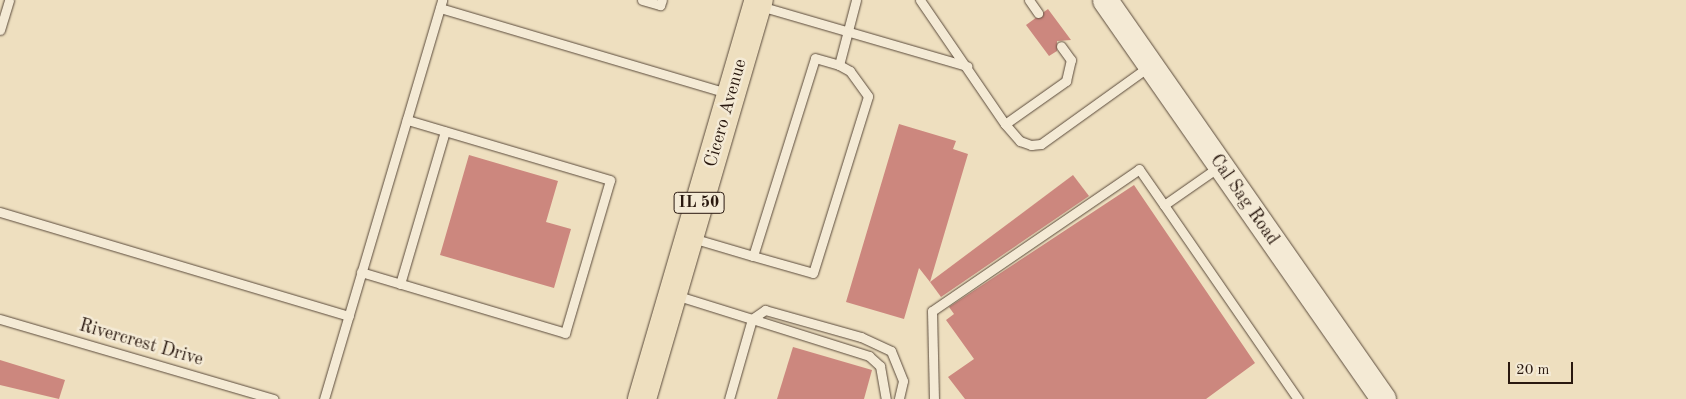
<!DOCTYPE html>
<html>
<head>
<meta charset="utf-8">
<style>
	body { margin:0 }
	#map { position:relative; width:1686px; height:399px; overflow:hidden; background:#eedfbf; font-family:"Old Standard TT",serif }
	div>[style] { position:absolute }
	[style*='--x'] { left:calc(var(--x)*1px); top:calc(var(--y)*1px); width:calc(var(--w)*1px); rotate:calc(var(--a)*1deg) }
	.building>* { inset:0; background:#cc877e }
	.roads { filter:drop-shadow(0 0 1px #5a4a3b) drop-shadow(0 0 1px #5a4a3b) }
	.lane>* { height:9px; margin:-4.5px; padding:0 4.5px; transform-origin:4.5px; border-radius:4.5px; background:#f4ead5 }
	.secondary>* { height:25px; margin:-12.5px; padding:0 12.5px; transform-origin:12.5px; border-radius:12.5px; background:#f4ead5 }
	.primary>* { height:28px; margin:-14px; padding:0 14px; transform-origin:14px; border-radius:14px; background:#eedfbf }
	span { translate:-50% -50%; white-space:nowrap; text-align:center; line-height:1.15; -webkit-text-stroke:5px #f4ead5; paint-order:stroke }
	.shield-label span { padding:1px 4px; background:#f4ead5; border:1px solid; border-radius:4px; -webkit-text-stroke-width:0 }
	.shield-label { font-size:16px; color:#29180f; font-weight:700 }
	.street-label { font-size:18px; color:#29180f }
	.scale { position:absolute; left:1508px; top:362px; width:65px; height:22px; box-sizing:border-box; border:2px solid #29180f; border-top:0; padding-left:6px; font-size:15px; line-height:18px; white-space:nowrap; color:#29180f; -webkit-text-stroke:4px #f4ead5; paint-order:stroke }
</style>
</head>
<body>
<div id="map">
	<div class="building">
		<div style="clip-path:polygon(1048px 9px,1071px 40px,1057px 41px,1057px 51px,1049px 56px,1026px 25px)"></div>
		<div style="clip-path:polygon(899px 124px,956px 141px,953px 149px,968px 154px,930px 282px,919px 268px,904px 319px,846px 302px)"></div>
		<div style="clip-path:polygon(469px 155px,558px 181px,546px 222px,571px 229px,554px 288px,440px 255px)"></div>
		<div style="clip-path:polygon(1073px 175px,1089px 196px,941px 297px,930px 282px)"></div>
		<div style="clip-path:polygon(1134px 185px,1255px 363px,1206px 399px,965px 399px,948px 377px,974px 359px,946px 320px,954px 314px,949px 307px)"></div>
		<div style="clip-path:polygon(793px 347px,872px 370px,864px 399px,777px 399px)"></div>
		<div style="clip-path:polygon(0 360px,65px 380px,59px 399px,0 385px)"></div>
	</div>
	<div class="roads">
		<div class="lane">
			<div style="--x:642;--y:0;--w:19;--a:16"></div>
			<div style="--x:660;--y:5;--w:5;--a:-68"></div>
			<div style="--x:920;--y:0;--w:150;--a:55.6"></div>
			<div style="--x:1005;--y:124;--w:23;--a:49"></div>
			<div style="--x:1020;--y:141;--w:12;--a:20"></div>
			<div style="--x:1031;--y:145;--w:10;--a:-6"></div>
			<div style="--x:1041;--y:144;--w:132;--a:-35.7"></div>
			<div style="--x:1029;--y:0;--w:16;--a:55"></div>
			<div style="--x:760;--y:6;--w:216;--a:16.2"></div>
			<div style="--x:440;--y:8;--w:302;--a:16.5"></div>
			<div style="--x:0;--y:30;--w:31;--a:-73"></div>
			<div style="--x:1005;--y:124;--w:75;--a:-35.2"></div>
			<div style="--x:1066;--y:81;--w:22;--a:-77"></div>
			<div style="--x:1071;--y:60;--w:17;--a:-126"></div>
			<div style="--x:1220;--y:166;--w:68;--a:145.1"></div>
			<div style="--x:1164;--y:205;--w:236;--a:55.4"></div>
			<div style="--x:0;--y:212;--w:364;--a:16.6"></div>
			<div style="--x:692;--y:238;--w:64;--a:16.4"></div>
			<div style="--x:753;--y:256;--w:207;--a:-72.6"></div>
			<div style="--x:815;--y:58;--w:25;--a:16"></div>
			<div style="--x:839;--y:65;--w:67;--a:-75.3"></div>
			<div style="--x:753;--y:256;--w:62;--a:15.8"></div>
			<div style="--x:813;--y:273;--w:185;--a:-72.7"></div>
			<div style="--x:868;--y:96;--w:31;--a:-126"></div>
			<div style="--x:850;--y:71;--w:13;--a:-151"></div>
			<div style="--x:361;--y:272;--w:213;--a:16.6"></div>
			<div style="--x:565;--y:333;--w:159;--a:-73.6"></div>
			<div style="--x:610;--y:180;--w:212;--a:-163.5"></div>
			<div style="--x:400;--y:284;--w:159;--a:-73.6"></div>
			<div style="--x:675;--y:295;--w:81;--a:17.3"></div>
			<div style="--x:752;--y:319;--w:83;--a:106"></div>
			<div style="--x:0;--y:319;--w:285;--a:16.3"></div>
			<div style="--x:752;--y:319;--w:16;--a:-35"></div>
			<div style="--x:765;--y:310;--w:100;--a:15.7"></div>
			<div style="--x:861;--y:337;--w:33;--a:25"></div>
			<div style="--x:891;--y:351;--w:32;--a:68"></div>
			<div style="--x:903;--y:381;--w:18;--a:103"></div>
			<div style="--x:752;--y:319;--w:123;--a:17.5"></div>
			<div style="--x:869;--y:356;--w:15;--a:42"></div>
			<div style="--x:880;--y:366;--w:34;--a:80"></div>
			<div style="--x:324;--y:399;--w:416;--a:-73.5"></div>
			<div style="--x:934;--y:399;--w:88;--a:-91.3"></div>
			<div style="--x:932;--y:311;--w:251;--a:-34.4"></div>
			<div style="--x:1139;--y:169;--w:44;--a:55.2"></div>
		</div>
		<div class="secondary">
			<div style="--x:1105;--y:0;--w:486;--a:55.1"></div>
		</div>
		<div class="primary">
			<div style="--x:642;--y:399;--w:416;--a:-73.7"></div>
		</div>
	</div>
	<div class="shield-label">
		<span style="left:699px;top:203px">IL 50</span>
	</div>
	<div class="street-label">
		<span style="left:726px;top:113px;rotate:-74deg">Cicero Avenue</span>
		<span style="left:1244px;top:200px;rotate:55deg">Cal Sag Road</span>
		<span style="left:141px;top:343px;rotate:16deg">Rivercrest Drive</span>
	</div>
	<div class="scale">20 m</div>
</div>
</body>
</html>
